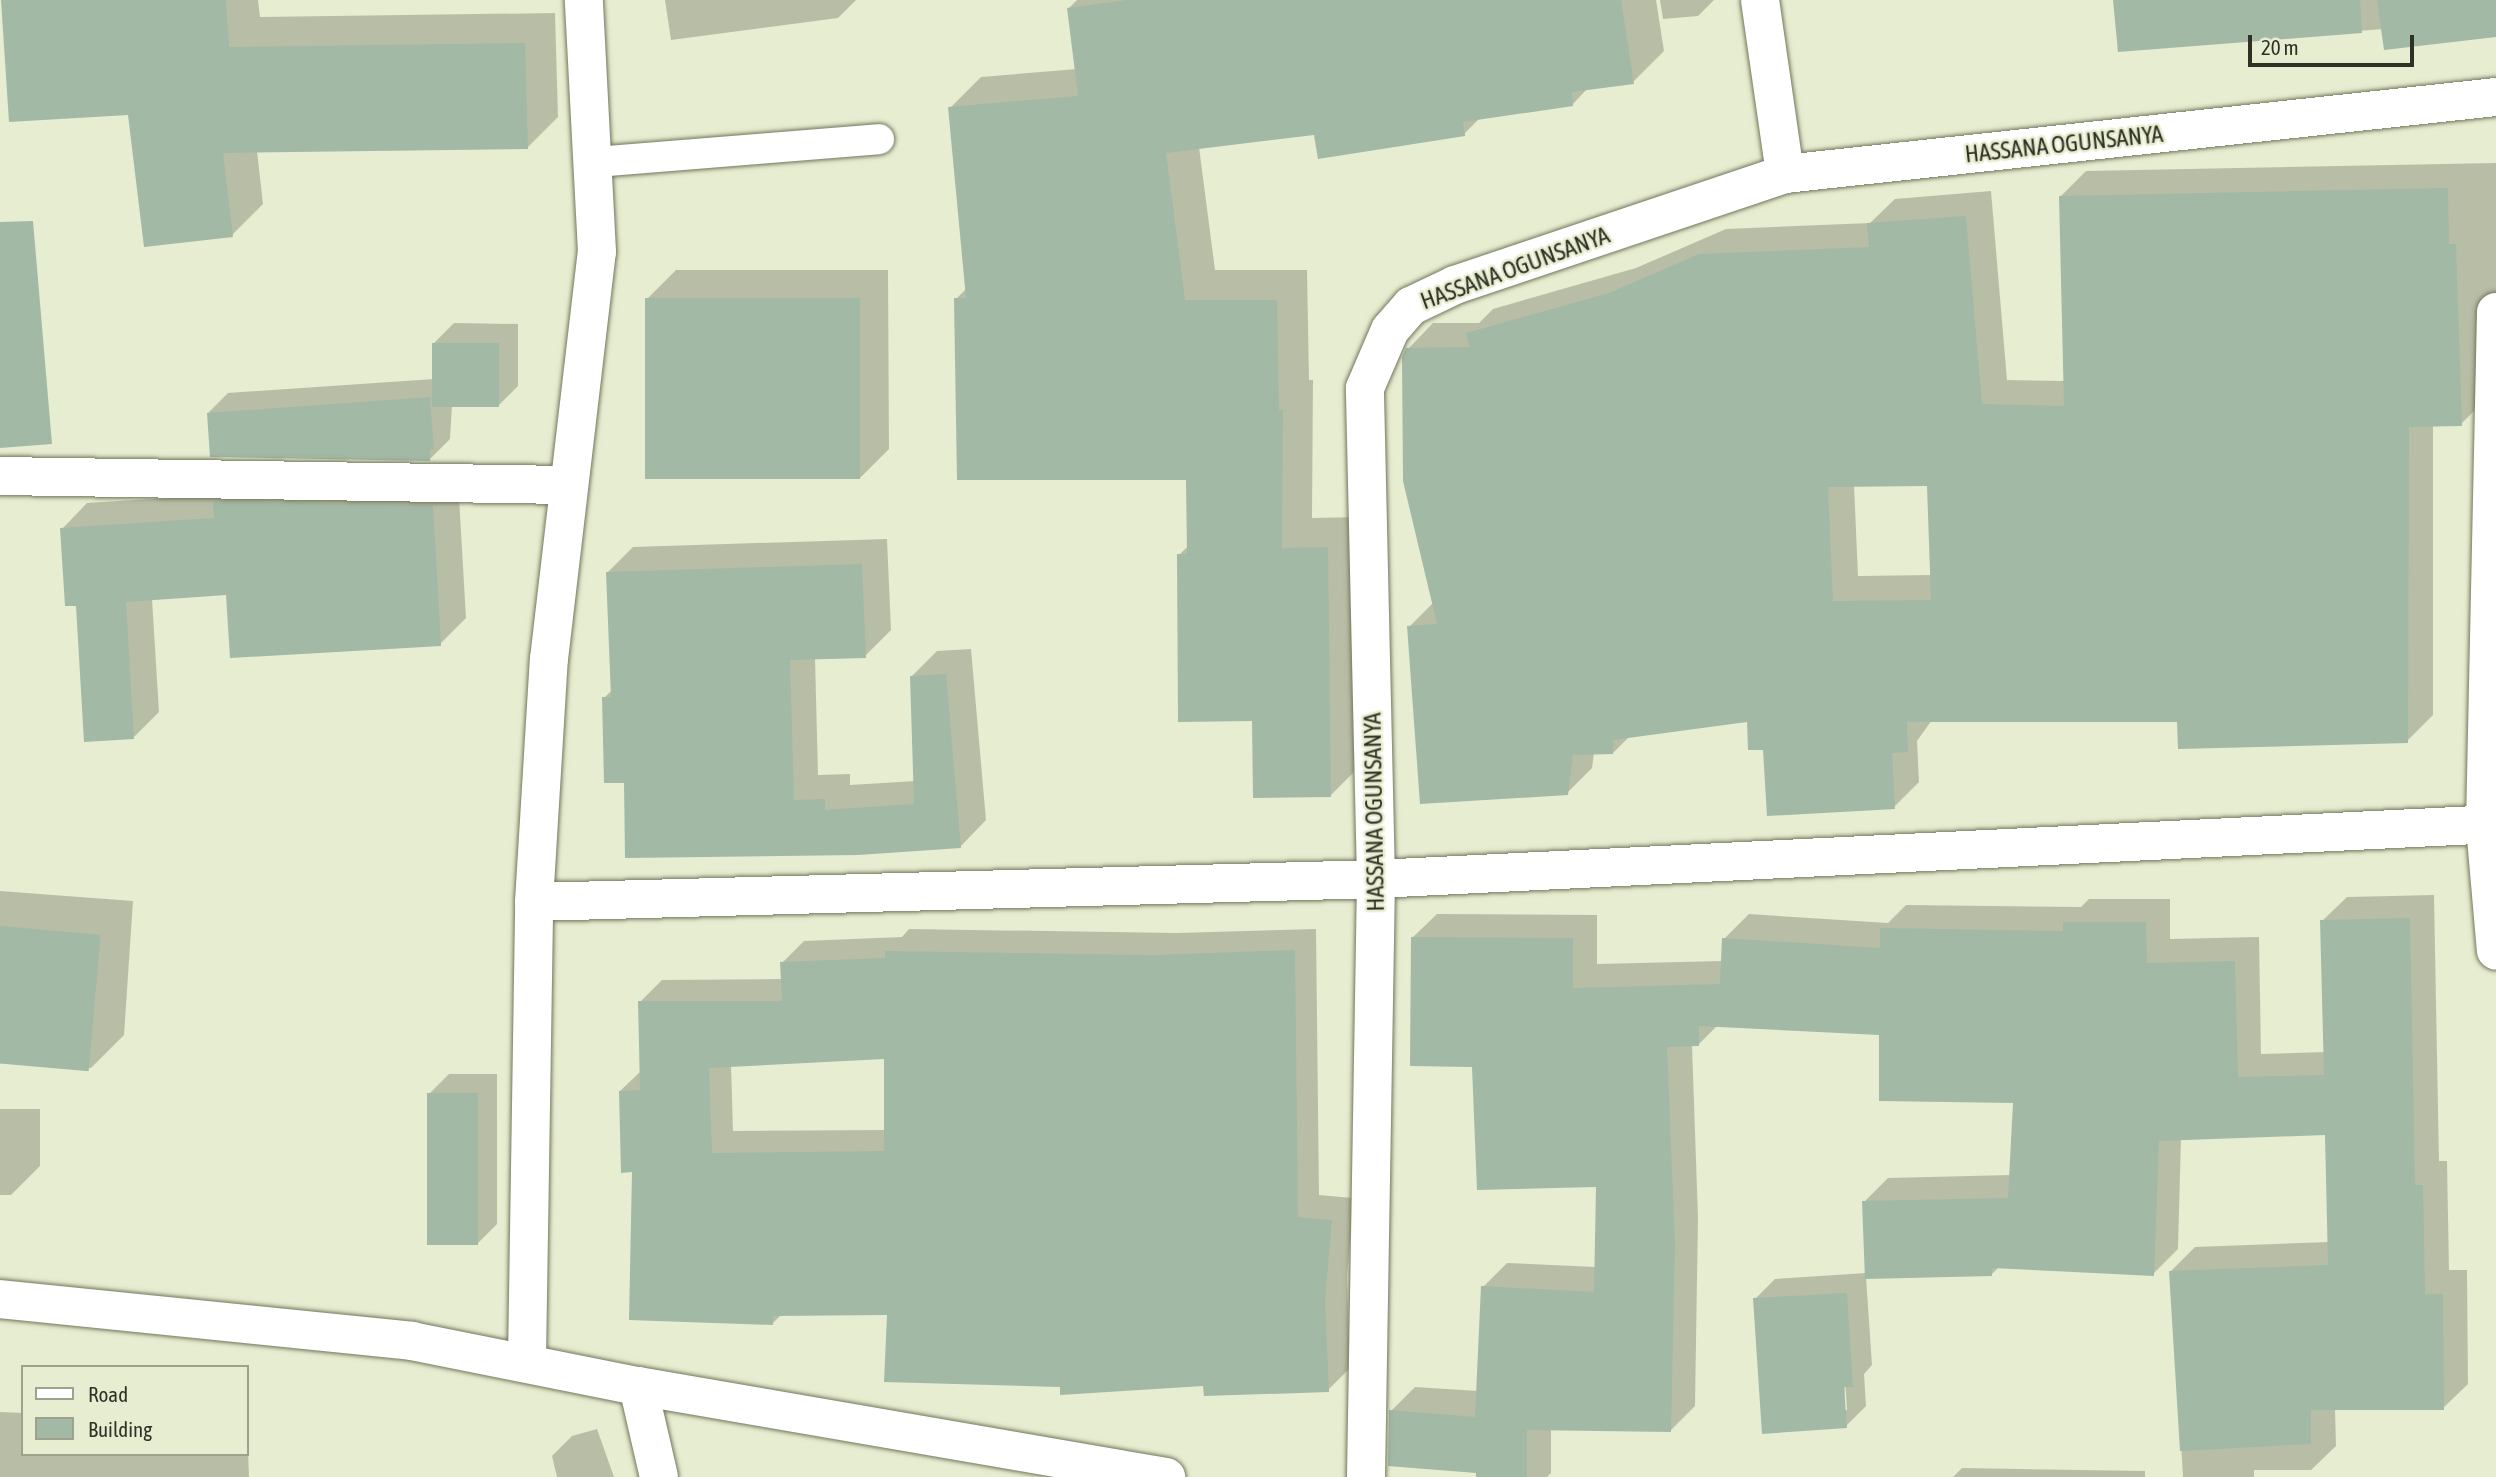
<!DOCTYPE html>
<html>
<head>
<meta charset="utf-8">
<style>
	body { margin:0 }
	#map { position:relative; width:2496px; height:1477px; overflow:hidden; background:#e7edd0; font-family:"Asap Condensed",sans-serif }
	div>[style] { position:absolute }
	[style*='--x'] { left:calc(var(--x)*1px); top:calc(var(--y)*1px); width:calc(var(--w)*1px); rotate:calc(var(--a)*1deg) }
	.shadow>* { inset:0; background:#0003 }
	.building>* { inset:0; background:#a2b9a5; transform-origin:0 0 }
	.roads { filter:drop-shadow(0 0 2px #72775d) drop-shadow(0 0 2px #72775d) }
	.lane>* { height:30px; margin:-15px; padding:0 15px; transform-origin:15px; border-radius:15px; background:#fff }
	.street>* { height:38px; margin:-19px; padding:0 19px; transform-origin:19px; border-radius:19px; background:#fff }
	span { translate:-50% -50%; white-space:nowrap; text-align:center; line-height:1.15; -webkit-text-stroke:5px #e7edd0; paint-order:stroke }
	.street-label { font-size:24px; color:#2f3126 }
	.legend { position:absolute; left:21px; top:1365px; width:228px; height:91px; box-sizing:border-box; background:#e7edd0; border:2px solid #9da28c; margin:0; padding:9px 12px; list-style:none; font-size:21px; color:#2f3126 }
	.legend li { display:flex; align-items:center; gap:14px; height:35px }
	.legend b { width:35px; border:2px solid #9da28c }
	.scale { position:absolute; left:2248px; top:35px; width:166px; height:32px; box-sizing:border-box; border:4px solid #2f3126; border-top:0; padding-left:9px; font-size:21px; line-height:24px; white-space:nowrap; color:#2f3126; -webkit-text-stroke:5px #e7edd0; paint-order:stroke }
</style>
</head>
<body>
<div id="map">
	<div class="shadow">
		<div style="clip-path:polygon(3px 0,258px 0,260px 17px,555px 13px,558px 117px,527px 148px,257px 151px,263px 204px,232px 235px,130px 113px)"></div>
		<div style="clip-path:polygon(665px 0,856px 0,838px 18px,671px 40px)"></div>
		<div style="clip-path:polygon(1077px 0,1656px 0,1664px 51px,1633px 82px,1588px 88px,1572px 105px,1480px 118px,1464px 134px,1316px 133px,1199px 147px,1215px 270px,1307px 270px,1309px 380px,1313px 380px,1312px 518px,1359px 517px,1361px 765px,1330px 796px,1254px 719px,1179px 555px,1189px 545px,1188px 479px,956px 299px,967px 288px,950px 108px,981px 77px,1077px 69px,1069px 8px)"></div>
		<div style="clip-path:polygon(1660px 0,1714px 0,1698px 16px,1663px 19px)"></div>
		<div style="clip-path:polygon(2115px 0,2496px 0,2496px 35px,2383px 29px,2120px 50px)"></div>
		<div style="clip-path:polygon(evenodd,2496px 163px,2496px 343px,2486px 399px,2461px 424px,2433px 425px,2433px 715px,2407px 741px,2179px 720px,1932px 720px,1917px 741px,1919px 782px,1894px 807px,1765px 748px,1748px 720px,1630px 736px,1613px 753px,1594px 753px,1592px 768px,1567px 793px,1409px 627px,1434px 602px,1408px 349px,1433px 323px,1479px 323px,1493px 309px,1636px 268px,1726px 229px,1870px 223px,1895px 199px,1991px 191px,2007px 380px,2065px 381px,2061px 196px,2086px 171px,2496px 163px,1929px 484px,1932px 575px,1858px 576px,1854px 485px,1929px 484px)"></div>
		<div style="clip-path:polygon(676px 270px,888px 270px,889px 449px,860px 478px,647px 299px)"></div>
		<div style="clip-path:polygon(454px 323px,518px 324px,518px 386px,498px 406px,452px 405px,450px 439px,430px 459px,208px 413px,228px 393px,434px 379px,434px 343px)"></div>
		<div style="clip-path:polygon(458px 480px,466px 618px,440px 644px,228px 594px,152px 599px,159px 712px,133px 738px,78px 604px,62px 529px,87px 503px)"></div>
		<div style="clip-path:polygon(887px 539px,891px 630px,865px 656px,815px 657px,818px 775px,850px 774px,850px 785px,915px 781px,911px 677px,937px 651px,971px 649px,986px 820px,961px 846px,625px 781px,604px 698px,613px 689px,608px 572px,633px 547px)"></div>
		<div style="clip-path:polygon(0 891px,133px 901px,124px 1035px,91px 1068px,0 1061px)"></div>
		<div style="clip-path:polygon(evenodd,2434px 895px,2439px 1161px,2447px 1161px,2449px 1270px,2467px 1270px,2468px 1384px,2443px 1408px,2335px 1409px,2336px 1446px,2311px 1470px,2254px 1470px,2254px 1477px,2183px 1477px,2171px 1271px,2195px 1247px,2329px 1242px,2326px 1133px,2181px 1138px,2178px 1249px,2153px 1274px,1999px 1267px,1992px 1274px,1866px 1277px,1872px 1365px,1864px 1374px,1866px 1406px,1846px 1426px,1755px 1299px,1775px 1279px,1866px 1273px,1864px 1202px,1888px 1178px,2011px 1175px,2015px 1102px,1881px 1033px,1718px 1025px,1699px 1044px,1692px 1045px,1698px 1218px,1695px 1406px,1671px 1430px,1551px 1429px,1551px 1473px,1547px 1477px,1478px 1477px,1478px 1472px,1391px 1411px,1415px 1387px,1478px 1391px,1483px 1287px,1507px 1263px,1596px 1267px,1597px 1185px,1474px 1065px,1412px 938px,1437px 914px,1597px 915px,1597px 964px,1723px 961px,1724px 939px,1749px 914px,1888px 923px,1906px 905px,2081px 907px,2089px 899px,2170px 899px,2170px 939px,2259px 937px,2261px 1054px,2325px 1052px,2322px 921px,2347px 897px,2434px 895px,1845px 1378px,1847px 1410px,1844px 1410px,1845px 1378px)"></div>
		<div style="clip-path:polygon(evenodd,909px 929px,1177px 933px,1316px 929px,1319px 1195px,1353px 1198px,1347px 1278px,1350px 1368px,1328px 1390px,1205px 1384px,1062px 1385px,888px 1313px,781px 1315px,772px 1324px,634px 1171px,620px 1091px,641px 1071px,640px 1002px,662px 980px,783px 979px,782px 963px,804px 941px,902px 937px,909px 929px,886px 1057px,886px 1130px,733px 1131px,731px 1065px,886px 1057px)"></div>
		<div style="clip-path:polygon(449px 1074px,497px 1074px,497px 1224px,477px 1244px,429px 1094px)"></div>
		<div style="clip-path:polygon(0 1109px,40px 1109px,40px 1166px,11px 1195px,0 1195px)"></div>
		<div style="clip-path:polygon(0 1412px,23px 1413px,23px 1454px,247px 1454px,247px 1422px,249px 1477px,0 1477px)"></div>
		<div style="clip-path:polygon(597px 1429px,614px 1477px,557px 1477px,552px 1456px,572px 1436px)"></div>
		<div style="clip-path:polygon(1962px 1468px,2145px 1471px,2145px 1477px,1953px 1477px)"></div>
	</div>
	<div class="building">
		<div style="clip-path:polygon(1px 0,226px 0,229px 47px,525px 43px,528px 149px,223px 153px,233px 237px,144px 247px,128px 115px,9px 122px)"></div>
		<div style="clip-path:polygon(1127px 0,1621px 0,1634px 84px,1572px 92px,1573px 106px,1463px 122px,1465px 136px,1318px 159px,1314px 135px,1166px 153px,1185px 300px,1277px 300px,1279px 410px,1283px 410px,1282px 548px,1328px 547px,1331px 797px,1253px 798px,1252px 721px,1178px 722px,1177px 554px,1187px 554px,1186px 480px,957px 480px,954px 298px,966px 298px,948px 107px,1078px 96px,1067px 8px)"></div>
		<div style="clip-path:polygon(2113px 0,2360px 0,2362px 33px,2118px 52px)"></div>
		<div style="clip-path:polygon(2377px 0,2496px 0,2496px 37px,2384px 50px)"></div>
		<div style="clip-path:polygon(evenodd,2448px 188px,2449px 244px,2456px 244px,2462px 426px,2409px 427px,2408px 743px,2178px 749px,2177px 722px,1907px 722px,1908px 752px,1892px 753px,1895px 809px,1767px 816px,1763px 750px,1748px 750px,1747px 722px,1613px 740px,1613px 754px,1573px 755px,1568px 795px,1420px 804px,1407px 626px,1437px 624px,1403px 481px,1402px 357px,1406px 348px,1469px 347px,1466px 333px,1609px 293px,1699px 254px,1869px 247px,1867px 223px,1966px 216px,1982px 404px,2064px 406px,2059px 196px,2448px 188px,1927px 486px,1931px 600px,1833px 601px,1828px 487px,1927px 486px)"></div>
		<div style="clip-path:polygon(33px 221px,52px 444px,0 448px,0 222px)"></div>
		<div style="left:645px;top:298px;width:215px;height:181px"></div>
		<div style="left:432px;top:343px;width:67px;height:64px"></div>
		<div style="clip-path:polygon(430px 397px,434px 449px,430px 449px,430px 461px,210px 457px,207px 413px)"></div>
		<div style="clip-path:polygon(213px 501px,433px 505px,441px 646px,230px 658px,226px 595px,126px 602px,134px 739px,84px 742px,76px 606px,65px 606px,60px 528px,214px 518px)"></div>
		<div style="clip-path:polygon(862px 564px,866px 658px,790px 660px,794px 800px,825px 799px,825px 810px,914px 804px,910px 676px,946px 674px,961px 848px,858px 855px,625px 858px,624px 783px,604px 783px,602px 697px,611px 697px,606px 572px)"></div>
		<div style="clip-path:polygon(2410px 918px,2415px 1185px,2423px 1185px,2425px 1294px,2443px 1294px,2444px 1410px,2311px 1410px,2311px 1444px,2180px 1451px,2169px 1271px,2328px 1265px,2325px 1135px,2159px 1141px,2154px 1276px,1992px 1268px,1992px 1276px,1865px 1279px,1862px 1201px,2008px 1198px,2013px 1103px,1879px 1101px,1879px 1035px,1699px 1026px,1699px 1046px,1667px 1047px,1675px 1244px,1671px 1432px,1527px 1430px,1527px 1477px,1476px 1477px,1476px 1473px,1388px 1466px,1389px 1410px,1475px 1417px,1481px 1286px,1594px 1292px,1596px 1187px,1477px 1190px,1472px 1067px,1410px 1066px,1411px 937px,1573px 938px,1573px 988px,1720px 984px,1722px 938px,1880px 948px,1880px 928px,2063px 931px,2063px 922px,2146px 922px,2147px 963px,2235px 961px,2238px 1077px,2324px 1075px,2320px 920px)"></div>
		<div style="left:0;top:926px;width:101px;height:137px;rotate:5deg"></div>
		<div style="clip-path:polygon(evenodd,1295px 950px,1298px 1217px,1332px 1220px,1325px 1301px,1329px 1392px,1204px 1396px,1203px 1386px,1060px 1395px,1060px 1387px,884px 1382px,887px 1315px,773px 1316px,773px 1325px,629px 1320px,632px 1172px,621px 1173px,619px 1091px,640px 1090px,638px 1001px,782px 1001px,780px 962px,885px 958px,885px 951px,1154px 955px,1295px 950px,884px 1059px,884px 1151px,712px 1153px,709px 1068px,884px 1059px)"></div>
		<div style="left:427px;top:1093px;width:51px;height:152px"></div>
		<div style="clip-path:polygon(1847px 1293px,1853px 1387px,1844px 1387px,1847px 1428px,1762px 1434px,1753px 1298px)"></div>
	</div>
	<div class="roads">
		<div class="lane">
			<div style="--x:595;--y:162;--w:285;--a:-4.6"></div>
		</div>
		<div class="street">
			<div style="--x:1760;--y:0;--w:176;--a:81.8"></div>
			<div style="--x:2496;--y:312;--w:514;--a:91.23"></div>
			<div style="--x:2485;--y:826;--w:125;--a:85"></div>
			<div style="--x:0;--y:476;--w:569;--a:0.91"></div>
			<div style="--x:534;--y:902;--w:842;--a:-1.56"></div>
			<div style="--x:1376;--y:879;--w:1121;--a:-2.81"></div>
			<div style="--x:0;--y:1299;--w:414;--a:5.8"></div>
			<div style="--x:412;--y:1341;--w:230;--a:11.3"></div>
			<div style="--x:638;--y:1386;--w:536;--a:9.78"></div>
			<div style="--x:527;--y:1360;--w:458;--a:-89.1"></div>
			<div style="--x:534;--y:902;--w:243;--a:-86.5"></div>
			<div style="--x:549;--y:659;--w:410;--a:-83.3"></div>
			<div style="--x:597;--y:252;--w:252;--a:-93"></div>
			<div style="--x:638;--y:1386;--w:93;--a:77"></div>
			<div style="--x:1366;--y:1477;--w:598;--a:-89.04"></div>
			<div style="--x:1376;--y:879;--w:491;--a:-91.3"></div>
			<div style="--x:1365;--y:388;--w:63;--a:-66.7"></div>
			<div style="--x:1390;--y:330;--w:32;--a:-49"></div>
			<div style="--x:1411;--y:306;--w:49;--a:-25.5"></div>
			<div style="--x:1455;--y:285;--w:348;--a:-18.6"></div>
			<div style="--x:1785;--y:174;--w:715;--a:-6.18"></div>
		</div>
	</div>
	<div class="street-label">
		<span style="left:2064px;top:144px;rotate:-6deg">HASSANA OGUNSANYA</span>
		<span style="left:1515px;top:268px;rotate:-20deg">HASSANA OGUNSANYA</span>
		<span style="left:1374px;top:812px;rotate:-91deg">HASSANA OGUNSANYA</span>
	</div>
	<ul class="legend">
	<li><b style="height:9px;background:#fff"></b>Road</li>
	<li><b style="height:19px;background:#a2b9a5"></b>Building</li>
	</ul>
	<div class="scale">20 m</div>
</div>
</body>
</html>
